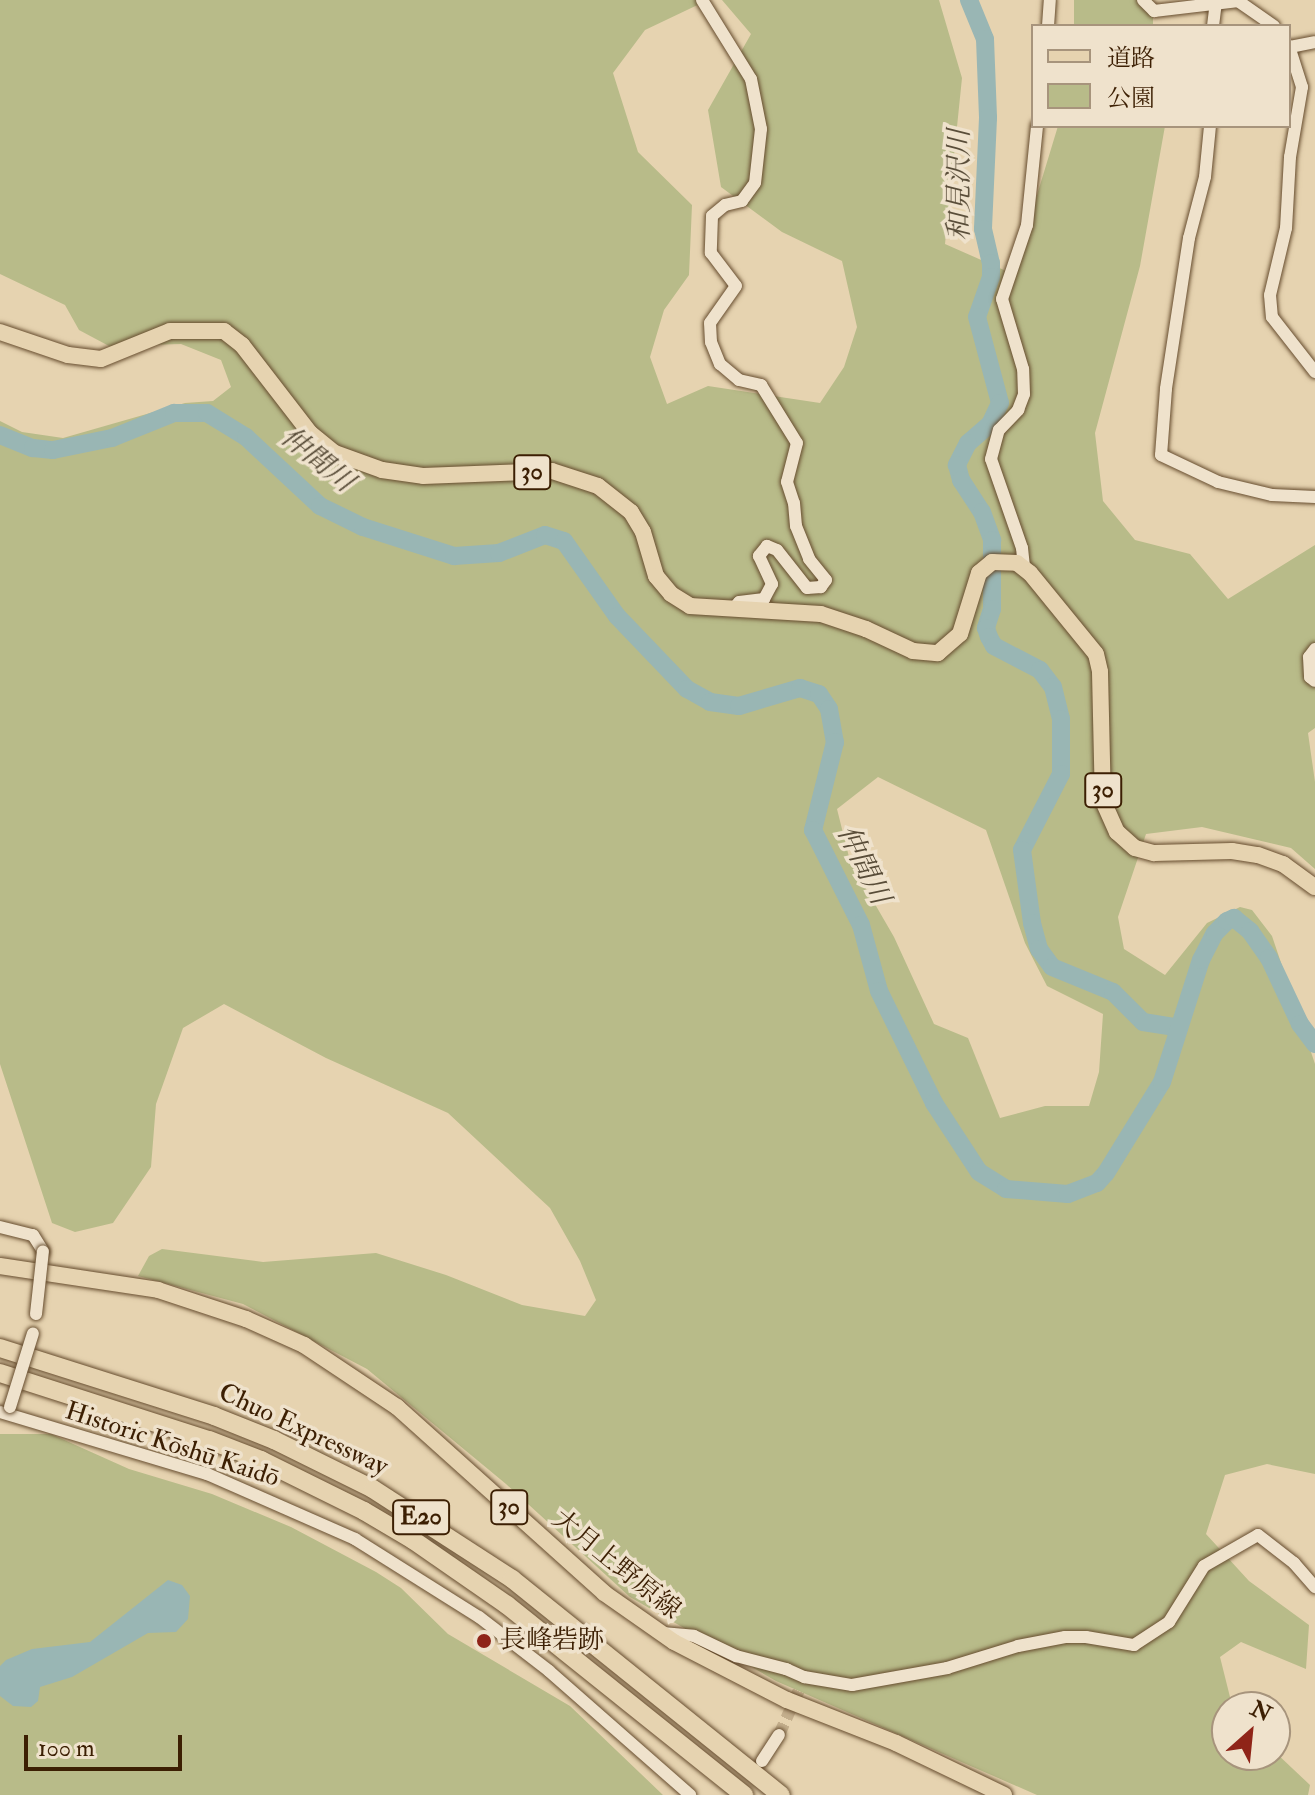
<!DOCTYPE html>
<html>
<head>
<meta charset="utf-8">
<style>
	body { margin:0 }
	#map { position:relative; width:1315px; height:1795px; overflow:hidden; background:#e6d3b0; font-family:"IM FELL Double Pica","Noto Serif JP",serif }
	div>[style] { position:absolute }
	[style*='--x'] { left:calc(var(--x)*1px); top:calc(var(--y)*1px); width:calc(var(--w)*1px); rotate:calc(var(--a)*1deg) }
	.green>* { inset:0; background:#b8bb89; transform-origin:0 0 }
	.water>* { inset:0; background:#99b6b4 }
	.river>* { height:18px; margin:-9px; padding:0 9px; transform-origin:9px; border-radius:9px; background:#99b6b4 }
	.minor-tunnel>* { height:12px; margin-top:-6px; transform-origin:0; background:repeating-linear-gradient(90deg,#c4af8d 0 12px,transparent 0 18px) }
	.roads { filter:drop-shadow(0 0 2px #664c2e) drop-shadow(0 0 2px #664c2e) }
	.minor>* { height:12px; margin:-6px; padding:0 6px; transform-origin:6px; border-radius:6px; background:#efe2cc }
	.major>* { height:16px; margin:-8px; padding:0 8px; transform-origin:8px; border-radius:8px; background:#e6d3b0 }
	.highway>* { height:18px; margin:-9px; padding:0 9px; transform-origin:9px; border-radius:9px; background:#e6d3b0 }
	.bridges { filter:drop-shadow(0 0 2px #664c2e) drop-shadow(0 0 2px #664c2e) }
	.minor-bridge>* { height:12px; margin:-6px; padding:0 6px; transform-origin:6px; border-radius:6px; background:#efe2cc }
	.dots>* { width:22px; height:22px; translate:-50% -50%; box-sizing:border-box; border:4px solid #efe2cc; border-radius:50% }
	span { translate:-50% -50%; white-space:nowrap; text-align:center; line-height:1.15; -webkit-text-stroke:7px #efe2cc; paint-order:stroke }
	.shield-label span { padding:2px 6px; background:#efe2cc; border:2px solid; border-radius:6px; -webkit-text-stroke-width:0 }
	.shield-label { font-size:24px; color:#3c1f03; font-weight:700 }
	.street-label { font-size:26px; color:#3c1f03 }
	.poi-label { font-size:26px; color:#3c1f03 }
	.left { translate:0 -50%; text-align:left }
	.water-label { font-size:28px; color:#584c38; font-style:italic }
	.legend { position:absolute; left:1031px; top:24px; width:260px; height:104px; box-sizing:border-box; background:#efe2cc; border:2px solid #a7947c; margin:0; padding:10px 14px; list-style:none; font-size:24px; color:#3c1f03 }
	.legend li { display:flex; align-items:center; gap:16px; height:40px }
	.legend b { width:40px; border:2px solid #a7947c }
	.north { position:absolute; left:1211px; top:1691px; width:80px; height:80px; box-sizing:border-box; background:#efe2cc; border:2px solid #a7947c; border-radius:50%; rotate:27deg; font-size:22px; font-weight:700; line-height:32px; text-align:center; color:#3c1f03 }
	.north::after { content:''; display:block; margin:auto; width:28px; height:36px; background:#8f2418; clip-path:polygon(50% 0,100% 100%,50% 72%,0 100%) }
	.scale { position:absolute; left:24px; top:1735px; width:158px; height:36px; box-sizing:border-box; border:4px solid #3c1f03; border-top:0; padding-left:10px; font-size:24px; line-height:28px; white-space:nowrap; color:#3c1f03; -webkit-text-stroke:6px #efe2cc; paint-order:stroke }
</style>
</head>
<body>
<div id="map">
	<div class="green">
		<div style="clip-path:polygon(evenodd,0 0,708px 0,645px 30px,613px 73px,638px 152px,692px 205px,689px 275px,664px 310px,650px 357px,667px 404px,708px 386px,820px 403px,844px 367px,857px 327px,842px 261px,782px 232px,721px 187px,708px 110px,751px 34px,722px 0,939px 0,962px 78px,945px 244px,1013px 274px,1058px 126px,1165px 126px,1140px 266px,1095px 433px,1103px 501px,1135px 540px,1190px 554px,1228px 599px,1315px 545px,1315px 728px,1308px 733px,1315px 782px,1315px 869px,1291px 848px,1202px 827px,1146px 834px,1118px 917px,1124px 949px,1165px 975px,1207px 923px,1240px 907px,1252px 910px,1272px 936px,1315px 1064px,1315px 1474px,1267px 1464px,1225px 1475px,1206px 1534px,1249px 1581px,1309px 1625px,1306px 1669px,1241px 1642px,1220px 1657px,1230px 1697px,1250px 1707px,1227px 1707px,1227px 1755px,1275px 1755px,1275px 1752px,1310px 1785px,1308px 1795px,1037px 1795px,776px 1681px,630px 1597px,506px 1484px,367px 1369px,243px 1304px,138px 1276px,149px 1256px,162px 1249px,263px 1262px,376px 1253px,446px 1275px,522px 1305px,585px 1316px,596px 1300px,580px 1261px,550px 1208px,448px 1113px,326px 1058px,224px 1004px,183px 1028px,156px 1104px,151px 1167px,113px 1223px,75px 1232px,52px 1223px,0 1064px,0 421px,22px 432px,63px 438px,185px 403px,213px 401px,231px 387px,221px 360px,181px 344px,109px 346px,79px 330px,65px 305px,0 274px,0 0,878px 777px,986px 830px,1025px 943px,1047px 986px,1103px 1014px,1099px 1072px,1089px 1106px,1045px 1106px,1000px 1118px,968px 1038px,934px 1024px,894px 937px,850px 861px,837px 809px,878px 777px)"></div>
		<div style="left:1074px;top:0;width:79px;height:26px"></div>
		<div style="clip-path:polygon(0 1434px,51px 1434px,129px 1469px,212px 1494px,291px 1527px,376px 1572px,401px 1588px,448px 1634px,570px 1706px,663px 1795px,0 1795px)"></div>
	</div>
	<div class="water">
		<div style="clip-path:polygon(168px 1580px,182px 1585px,190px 1596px,188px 1619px,176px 1632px,148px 1633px,72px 1677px,40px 1687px,38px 1701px,31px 1707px,13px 1706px,0 1696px,0 1666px,6px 1660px,32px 1649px,90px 1642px)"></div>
	</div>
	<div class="river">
		<div style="--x:969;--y:0;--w:42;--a:67.7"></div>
		<div style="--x:985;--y:39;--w:79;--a:87.8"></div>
		<div style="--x:988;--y:118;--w:111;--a:92.6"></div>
		<div style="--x:983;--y:229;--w:35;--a:77"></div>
		<div style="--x:991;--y:263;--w:14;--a:90"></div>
		<div style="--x:991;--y:277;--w:42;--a:109.3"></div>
		<div style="--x:977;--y:317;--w:89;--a:75"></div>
		<div style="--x:1000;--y:403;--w:23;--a:115"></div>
		<div style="--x:990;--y:424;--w:29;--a:139"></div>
		<div style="--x:968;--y:443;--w:25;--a:117"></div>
		<div style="--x:957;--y:465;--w:16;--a:75"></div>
		<div style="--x:961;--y:480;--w:38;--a:57"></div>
		<div style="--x:982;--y:512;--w:30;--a:70"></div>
		<div style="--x:992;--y:540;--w:69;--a:90"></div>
		<div style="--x:992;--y:609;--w:20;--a:108"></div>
		<div style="--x:986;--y:628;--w:9;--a:72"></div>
		<div style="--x:989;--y:637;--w:10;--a:61"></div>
		<div style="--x:994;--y:646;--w:52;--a:27.6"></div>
		<div style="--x:1040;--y:670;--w:21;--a:53"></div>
		<div style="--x:1053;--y:687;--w:33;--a:76"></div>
		<div style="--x:1061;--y:719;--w:55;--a:90"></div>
		<div style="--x:1061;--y:774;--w:85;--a:117.2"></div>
		<div style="--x:1022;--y:850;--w:74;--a:82.2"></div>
		<div style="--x:1032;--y:923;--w:27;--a:75"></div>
		<div style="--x:1039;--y:949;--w:22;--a:54"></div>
		<div style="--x:1052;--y:967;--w:66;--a:22.3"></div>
		<div style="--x:1113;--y:992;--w:42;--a:45"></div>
		<div style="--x:1143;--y:1022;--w:36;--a:9"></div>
		<div style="--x:0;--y:435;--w:35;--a:22"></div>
		<div style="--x:33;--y:448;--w:20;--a:6"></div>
		<div style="--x:53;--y:450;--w:60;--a:-11.5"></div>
		<div style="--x:112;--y:438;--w:67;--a:-22"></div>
		<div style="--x:174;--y:413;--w:33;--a:0"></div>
		<div style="--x:207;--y:413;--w:46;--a:31.6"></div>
		<div style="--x:246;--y:437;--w:101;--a:43"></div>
		<div style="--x:320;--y:506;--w:48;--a:26"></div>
		<div style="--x:363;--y:527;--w:96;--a:17.7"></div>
		<div style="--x:454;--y:556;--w:45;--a:-3.8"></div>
		<div style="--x:499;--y:553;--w:49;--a:-21.4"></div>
		<div style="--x:545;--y:535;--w:20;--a:18"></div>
		<div style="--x:564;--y:541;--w:92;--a:54.8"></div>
		<div style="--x:617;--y:616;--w:101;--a:46.2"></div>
		<div style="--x:687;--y:689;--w:26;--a:29"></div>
		<div style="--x:710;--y:702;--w:29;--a:8"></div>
		<div style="--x:739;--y:706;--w:64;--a:-16.4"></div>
		<div style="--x:800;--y:688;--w:20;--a:18"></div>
		<div style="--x:819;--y:694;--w:18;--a:56"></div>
		<div style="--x:829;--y:709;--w:34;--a:80"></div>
		<div style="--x:835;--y:742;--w:91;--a:104"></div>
		<div style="--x:813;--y:830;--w:106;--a:63.2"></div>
		<div style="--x:861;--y:925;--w:68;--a:74.7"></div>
		<div style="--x:879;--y:991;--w:125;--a:63.8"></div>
		<div style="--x:934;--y:1103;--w:82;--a:56.9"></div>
		<div style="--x:979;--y:1172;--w:32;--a:32"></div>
		<div style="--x:1006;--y:1189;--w:62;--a:4.6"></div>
		<div style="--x:1068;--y:1194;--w:31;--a:-21"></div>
		<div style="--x:1097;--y:1183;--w:13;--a:-48"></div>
		<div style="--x:1106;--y:1173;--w:107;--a:-58.4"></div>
		<div style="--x:1162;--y:1082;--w:128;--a:-72.3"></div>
		<div style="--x:1201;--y:960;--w:30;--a:-63"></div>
		<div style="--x:1215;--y:933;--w:17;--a:-45"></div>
		<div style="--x:1227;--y:921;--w:8;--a:-23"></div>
		<div style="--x:1234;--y:918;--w:21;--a:39"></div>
		<div style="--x:1250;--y:931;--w:33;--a:55"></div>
		<div style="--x:1269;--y:958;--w:73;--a:64.8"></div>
		<div style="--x:1300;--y:1024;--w:25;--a:53"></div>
	</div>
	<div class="minor-tunnel">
		<div style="--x:779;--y:1735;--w:49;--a:-66"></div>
	</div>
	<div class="roads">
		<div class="minor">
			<div style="--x:702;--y:0;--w:93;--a:58.2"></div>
			<div style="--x:751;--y:79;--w:51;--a:78.7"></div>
			<div style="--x:761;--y:129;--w:54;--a:96.3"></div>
			<div style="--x:755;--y:183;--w:22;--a:126"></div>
			<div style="--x:742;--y:201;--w:17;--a:167"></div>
			<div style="--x:725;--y:205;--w:17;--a:140"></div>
			<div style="--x:712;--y:216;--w:37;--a:92"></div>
			<div style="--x:711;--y:253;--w:41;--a:52.9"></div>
			<div style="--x:736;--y:286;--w:45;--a:125.1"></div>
			<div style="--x:710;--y:323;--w:19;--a:87"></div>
			<div style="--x:711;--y:342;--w:24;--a:68"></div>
			<div style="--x:720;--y:364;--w:25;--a:40"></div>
			<div style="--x:739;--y:380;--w:23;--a:13"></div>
			<div style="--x:761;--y:385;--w:68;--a:58.2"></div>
			<div style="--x:797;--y:443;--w:40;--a:104.4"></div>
			<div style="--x:787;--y:482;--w:22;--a:72"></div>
			<div style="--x:794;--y:503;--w:23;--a:85"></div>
			<div style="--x:796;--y:526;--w:35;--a:68"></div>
			<div style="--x:809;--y:559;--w:27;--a:51"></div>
			<div style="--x:826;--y:580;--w:9;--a:126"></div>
			<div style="--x:821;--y:587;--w:14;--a:176"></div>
			<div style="--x:807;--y:588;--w:48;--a:-128.3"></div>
			<div style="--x:777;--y:550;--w:11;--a:-158"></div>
			<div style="--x:767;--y:546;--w:13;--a:129"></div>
			<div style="--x:759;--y:556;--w:31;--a:65"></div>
			<div style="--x:772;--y:584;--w:17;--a:118"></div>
			<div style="--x:764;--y:599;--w:25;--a:173"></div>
			<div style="--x:739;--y:602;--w:8;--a:130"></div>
			<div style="--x:1143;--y:0;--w:16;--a:45"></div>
			<div style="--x:1154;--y:11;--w:85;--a:-6.8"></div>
			<div style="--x:1238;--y:1;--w:44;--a:34.8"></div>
			<div style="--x:1048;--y:26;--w:26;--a:-86"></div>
			<div style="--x:1213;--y:26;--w:26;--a:-83"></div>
			<div style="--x:1289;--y:46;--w:43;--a:72.4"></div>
			<div style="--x:1302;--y:87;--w:71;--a:99.7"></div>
			<div style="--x:1290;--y:157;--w:71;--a:93.2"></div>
			<div style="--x:1286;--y:228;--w:69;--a:103.4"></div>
			<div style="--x:1270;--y:295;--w:22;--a:85"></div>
			<div style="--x:1272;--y:317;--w:70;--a:52"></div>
			<div style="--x:1290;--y:47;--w:25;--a:-11"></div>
			<div style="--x:1210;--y:126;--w:51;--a:95.6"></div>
			<div style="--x:1205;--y:177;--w:63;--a:104.7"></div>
			<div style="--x:1189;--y:238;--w:153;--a:98.7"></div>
			<div style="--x:1166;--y:389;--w:66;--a:94.3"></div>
			<div style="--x:1161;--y:455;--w:63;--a:25.3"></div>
			<div style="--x:1218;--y:482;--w:56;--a:13.5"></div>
			<div style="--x:1272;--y:495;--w:43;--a:2.7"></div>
			<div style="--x:1024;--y:567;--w:19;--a:-96"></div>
			<div style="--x:1022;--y:548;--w:94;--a:-109.2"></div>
			<div style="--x:991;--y:459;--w:30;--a:-75"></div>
			<div style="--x:999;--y:430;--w:28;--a:-46"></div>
			<div style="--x:1018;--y:410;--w:17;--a:-69"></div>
			<div style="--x:1024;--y:394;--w:25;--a:-92"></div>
			<div style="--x:1023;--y:369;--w:73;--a:-106.7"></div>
			<div style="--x:1002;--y:299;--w:78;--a:-71.3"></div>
			<div style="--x:1027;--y:225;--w:100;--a:-84.2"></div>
			<div style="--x:1315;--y:649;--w:10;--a:127"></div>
			<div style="--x:1309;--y:657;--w:20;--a:87"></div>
			<div style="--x:1310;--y:677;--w:6;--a:39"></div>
			<div style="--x:0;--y:1227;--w:34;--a:14"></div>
			<div style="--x:33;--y:1235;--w:19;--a:58"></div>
			<div style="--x:0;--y:1412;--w:216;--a:16.7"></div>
			<div style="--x:207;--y:1474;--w:162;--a:23.7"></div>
			<div style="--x:355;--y:1539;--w:146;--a:32.2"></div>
			<div style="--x:479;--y:1617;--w:88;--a:37.6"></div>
			<div style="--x:549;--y:1671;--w:188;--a:41.3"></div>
			<div style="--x:662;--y:1633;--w:32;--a:5"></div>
			<div style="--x:694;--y:1636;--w:47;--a:25.5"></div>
			<div style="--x:736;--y:1656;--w:52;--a:14.6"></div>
			<div style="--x:786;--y:1669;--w:20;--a:24"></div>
			<div style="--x:804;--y:1677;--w:49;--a:9.5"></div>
			<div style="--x:852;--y:1685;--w:97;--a:-10.1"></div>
			<div style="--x:947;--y:1668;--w:74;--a:-17.2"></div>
			<div style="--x:1018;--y:1646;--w:48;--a:-10.8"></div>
			<div style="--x:1065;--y:1637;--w:21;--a:0"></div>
			<div style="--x:1086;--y:1637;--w:49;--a:9.5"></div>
			<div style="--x:1134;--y:1645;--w:42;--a:-33.3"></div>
			<div style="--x:1169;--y:1622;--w:66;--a:-58"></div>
			<div style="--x:1204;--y:1566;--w:62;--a:-29.9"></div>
			<div style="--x:1258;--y:1535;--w:46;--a:37.9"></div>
			<div style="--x:1294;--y:1563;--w:32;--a:49"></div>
			<div style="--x:762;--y:1761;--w:31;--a:-57"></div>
		</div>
		<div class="major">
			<div style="--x:0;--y:332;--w:72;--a:18.7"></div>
			<div style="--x:68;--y:355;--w:33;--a:7"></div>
			<div style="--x:101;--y:359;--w:74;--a:-22.1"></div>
			<div style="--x:170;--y:331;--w:54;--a:0"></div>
			<div style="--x:224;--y:331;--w:23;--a:38"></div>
			<div style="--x:242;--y:345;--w:111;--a:52.3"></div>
			<div style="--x:310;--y:433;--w:32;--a:39"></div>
			<div style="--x:335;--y:453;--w:50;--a:19.9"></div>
			<div style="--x:382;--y:470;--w:41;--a:8.3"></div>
			<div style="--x:423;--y:476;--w:129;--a:-2.2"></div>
			<div style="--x:552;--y:471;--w:48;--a:18.1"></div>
			<div style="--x:598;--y:486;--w:42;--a:38.2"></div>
			<div style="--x:631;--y:512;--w:23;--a:59"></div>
			<div style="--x:643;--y:532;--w:46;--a:73.5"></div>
			<div style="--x:656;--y:576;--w:23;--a:50"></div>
			<div style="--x:671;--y:594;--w:22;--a:32"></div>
			<div style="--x:690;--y:606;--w:131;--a:3.5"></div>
			<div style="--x:821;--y:614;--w:47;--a:18.4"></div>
			<div style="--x:866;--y:629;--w:52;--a:25.1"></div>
			<div style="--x:913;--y:651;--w:25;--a:5"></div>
			<div style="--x:938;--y:653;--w:29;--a:-41"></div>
			<div style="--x:960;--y:634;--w:64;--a:-72.7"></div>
			<div style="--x:979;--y:573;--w:17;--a:-40"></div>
			<div style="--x:992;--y:562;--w:25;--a:2"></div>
			<div style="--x:1017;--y:563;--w:16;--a:38"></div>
			<div style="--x:1030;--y:573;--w:104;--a:50.8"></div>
			<div style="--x:1096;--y:654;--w:18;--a:77"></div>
			<div style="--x:1100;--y:672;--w:129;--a:88.7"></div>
			<div style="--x:1103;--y:801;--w:34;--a:66"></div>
			<div style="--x:1117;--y:832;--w:24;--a:42"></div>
			<div style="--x:1135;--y:848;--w:20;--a:15"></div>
			<div style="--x:1154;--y:853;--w:78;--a:-1.5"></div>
			<div style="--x:1232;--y:851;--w:26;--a:9"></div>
			<div style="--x:1258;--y:855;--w:27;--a:20"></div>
			<div style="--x:1283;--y:864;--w:39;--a:36"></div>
			<div style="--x:0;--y:1266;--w:160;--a:8.6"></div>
			<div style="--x:158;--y:1290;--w:93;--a:18.2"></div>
			<div style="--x:246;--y:1319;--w:64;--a:24.1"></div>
			<div style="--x:304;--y:1345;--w:112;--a:33.7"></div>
			<div style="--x:397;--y:1407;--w:278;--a:41.9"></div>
			<div style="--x:604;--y:1593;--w:85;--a:35"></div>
			<div style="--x:674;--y:1642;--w:127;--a:27.2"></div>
			<div style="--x:787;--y:1700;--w:117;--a:21.5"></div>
			<div style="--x:896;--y:1743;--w:120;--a:25.7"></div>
		</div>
		<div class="highway">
			<div style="--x:0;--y:1348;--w:225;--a:17.6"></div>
			<div style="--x:214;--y:1416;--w:65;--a:21.8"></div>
			<div style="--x:274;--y:1440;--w:110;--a:26.3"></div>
			<div style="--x:373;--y:1489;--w:166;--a:32.9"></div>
			<div style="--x:512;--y:1579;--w:345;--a:38.8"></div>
			<div style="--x:0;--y:1373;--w:219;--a:17.8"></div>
			<div style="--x:209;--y:1440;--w:56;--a:21"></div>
			<div style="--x:261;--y:1460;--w:115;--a:26.3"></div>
			<div style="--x:364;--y:1511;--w:57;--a:30.6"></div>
			<div style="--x:413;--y:1540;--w:114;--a:34.7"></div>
			<div style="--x:507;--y:1605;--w:304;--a:38.7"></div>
		</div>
	</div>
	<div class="bridges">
		<div class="minor-bridge">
			<div style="--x:36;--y:1314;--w:63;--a:-83.7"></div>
			<div style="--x:10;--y:1407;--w:77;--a:-72.7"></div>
		</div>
	</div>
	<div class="dots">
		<div style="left:484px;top:1641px;background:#8f2418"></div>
	</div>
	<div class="shield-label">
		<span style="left:532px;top:472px">30</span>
		<span style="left:1103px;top:790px">30</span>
		<span style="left:509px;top:1507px">30</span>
		<span style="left:421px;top:1517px">E20</span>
	</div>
	<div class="street-label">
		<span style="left:303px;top:1430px;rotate:25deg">Chuo Expressway</span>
		<span style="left:172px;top:1445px;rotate:18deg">Historic Kōshū Kaidō</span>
		<span style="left:616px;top:1565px;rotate:39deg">大月上野原線</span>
	</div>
	<div class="poi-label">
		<span class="left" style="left:500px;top:1641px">長峰砦跡</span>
	</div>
	<div class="water-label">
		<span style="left:960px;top:185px;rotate:-90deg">和見沢川</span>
		<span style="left:317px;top:460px;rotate:39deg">仲間川</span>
		<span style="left:863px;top:865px;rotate:64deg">仲間川</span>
	</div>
	<ul class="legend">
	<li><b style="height:10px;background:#e6d3b0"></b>道路</li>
	<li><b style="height:22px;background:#b8bb89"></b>公園</li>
	</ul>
	<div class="north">N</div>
	<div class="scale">100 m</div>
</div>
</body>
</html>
